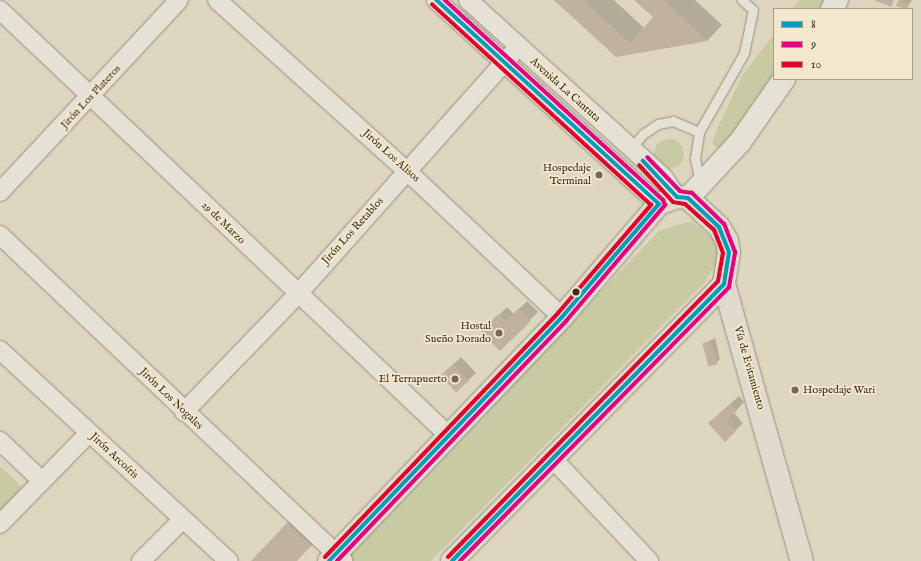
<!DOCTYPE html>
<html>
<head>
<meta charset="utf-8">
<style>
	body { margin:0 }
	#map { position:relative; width:921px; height:561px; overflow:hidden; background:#dfd6bf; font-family:"IM FELL English",serif }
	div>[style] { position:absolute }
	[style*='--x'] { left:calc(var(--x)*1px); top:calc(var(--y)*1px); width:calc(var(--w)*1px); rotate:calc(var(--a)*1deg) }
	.green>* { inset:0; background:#c8caa4 }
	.round { border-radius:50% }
	.shadow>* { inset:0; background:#0003; transform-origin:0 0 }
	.building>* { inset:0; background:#c1b19f; transform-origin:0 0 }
	.roads { filter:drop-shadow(0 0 1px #969081) drop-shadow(0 0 1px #969081) }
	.lane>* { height:9px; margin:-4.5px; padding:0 4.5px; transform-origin:4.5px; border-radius:4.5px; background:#e6e1d5 }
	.street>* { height:18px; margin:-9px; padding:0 9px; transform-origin:9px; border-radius:9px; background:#e6e1d5 }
	.secondary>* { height:22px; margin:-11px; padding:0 11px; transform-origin:11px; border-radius:11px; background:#e6e1d5 }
	.highway>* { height:22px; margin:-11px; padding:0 11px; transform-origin:11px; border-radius:11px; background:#e1dbce }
	.bus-1>* { height:4px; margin:-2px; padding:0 2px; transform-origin:2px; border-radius:2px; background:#069cbc }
	.bus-2>* { height:4px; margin:-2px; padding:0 2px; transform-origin:2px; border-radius:2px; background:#e5007d }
	.bus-3>* { height:4px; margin:-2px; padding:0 2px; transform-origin:2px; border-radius:2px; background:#e4002b }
	.dots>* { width:11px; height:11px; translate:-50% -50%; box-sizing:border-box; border:2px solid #f3e8cd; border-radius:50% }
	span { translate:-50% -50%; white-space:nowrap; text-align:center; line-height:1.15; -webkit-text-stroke:3.5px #f3e8cd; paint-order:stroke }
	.street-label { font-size:11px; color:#3c2c1b }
	.poi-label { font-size:11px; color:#3c2c1b }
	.right { translate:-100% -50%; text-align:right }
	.left { translate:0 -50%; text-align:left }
	.legend { position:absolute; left:773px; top:8px; width:140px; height:72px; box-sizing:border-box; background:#f3e8cd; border:1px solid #aa9d86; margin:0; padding:5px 7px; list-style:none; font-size:12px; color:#3c2c1b }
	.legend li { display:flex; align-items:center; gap:8px; height:20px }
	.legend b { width:20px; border:1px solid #aa9d86 }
</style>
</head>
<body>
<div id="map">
	<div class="green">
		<div style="clip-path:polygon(800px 0,825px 0,819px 9px,792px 9px)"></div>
		<div style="clip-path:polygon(774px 34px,774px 77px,729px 142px,720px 149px,712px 144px,717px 129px,743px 74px)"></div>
		<div class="round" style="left:654px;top:139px;width:30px;height:30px"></div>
		<div style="clip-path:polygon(692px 221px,713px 239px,717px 249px,716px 263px,705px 282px,431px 561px,342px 561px,660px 230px)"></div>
		<div style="clip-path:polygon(0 466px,23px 488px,0 512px)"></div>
	</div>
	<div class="shadow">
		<div style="clip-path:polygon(554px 0,614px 0,644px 28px,654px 17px,636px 0,695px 0,722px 25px,708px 40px,617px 56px)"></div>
		<div style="clip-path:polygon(900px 0,912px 0,906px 8px)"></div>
		<div style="clip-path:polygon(527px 301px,538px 312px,500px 350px,482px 332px,507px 307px,514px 314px)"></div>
		<div style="clip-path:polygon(715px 338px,720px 359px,716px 363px,704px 344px)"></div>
		<div style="left:461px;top:357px;width:22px;height:27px;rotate:47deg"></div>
		<div style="clip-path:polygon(739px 396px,744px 402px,734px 413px,743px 423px,725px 441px,717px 416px)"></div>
		<div style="clip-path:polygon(300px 511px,323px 533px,296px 561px,252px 561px)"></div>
	</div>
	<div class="building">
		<div style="clip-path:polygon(554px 0,583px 0,630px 43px,653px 17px,634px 0,664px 0,708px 41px,616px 57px)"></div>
		<div style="clip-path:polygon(874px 0,894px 0,891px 7px)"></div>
		<div style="clip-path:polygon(898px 0,909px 4px,907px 9px,896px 6px)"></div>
		<div style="clip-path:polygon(519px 308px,531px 321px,500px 351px,481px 332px,498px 314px,506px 321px)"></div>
		<div style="left:711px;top:341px;width:24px;height:9px;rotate:75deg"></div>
		<div style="left:453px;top:364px;width:23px;height:17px;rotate:47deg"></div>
		<div style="clip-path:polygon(731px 403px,737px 411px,727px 421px,736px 431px,725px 442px,708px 423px)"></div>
		<div style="clip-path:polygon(288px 522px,312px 545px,297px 561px,251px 561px)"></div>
	</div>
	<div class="roads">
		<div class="lane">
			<div style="--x:630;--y:149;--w:20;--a:-49"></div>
			<div style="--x:643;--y:134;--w:18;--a:-34"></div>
			<div style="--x:658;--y:124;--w:15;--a:-11"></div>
			<div style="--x:673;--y:121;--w:28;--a:23"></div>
			<div style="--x:700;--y:182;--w:25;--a:-102"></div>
			<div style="--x:695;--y:158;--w:26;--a:-81"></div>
			<div style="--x:699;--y:132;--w:91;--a:-60.3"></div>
			<div style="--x:744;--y:53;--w:44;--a:-78.2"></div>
			<div style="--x:753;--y:10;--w:15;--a:-138"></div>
		</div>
		<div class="street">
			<div style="--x:217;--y:0;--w:256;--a:42"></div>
			<div style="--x:407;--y:171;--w:213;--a:43.3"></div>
			<div style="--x:436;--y:0;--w:302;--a:42.5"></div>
			<div style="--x:468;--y:0;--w:265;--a:42.2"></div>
			<div style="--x:664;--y:178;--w:23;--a:56"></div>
			<div style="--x:0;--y:10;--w:618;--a:43.49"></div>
			<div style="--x:0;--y:192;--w:262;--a:-47"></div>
			<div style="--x:0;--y:235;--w:473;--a:43.5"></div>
			<div style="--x:0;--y:350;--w:311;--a:42.7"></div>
			<div style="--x:184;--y:412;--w:163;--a:-46"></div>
			<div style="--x:297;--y:295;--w:332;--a:-48.3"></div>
			<div style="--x:0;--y:441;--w:58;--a:43.6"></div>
			<div style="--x:553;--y:459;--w:140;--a:46.7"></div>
			<div style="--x:0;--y:524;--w:127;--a:-45.6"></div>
			<div style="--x:141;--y:561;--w:59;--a:-45"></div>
		</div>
		<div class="secondary">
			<div style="--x:832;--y:9;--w:10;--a:-61"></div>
			<div style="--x:688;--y:198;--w:76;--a:-47.1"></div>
			<div style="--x:740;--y:142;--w:77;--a:-55.1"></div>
		</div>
		<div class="highway">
			<div style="--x:329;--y:561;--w:337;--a:-46.3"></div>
			<div style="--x:562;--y:317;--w:149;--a:-49.4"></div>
			<div style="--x:659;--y:204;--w:19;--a:-21"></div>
			<div style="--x:677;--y:197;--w:11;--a:5"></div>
			<div style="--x:688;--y:198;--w:42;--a:43.1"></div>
			<div style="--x:719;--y:227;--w:16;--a:60"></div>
			<div style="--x:727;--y:241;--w:11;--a:80"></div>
			<div style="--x:729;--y:252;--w:32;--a:99"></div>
			<div style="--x:724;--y:284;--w:288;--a:74.3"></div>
			<div style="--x:452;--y:561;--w:388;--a:-45.5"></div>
		</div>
	</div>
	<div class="bus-1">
		<div style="--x:329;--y:561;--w:337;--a:-46.3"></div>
		<div style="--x:562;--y:317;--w:149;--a:-49.4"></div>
		<div style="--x:659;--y:204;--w:302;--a:-137.5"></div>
		<div style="--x:452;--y:561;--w:388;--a:-45.5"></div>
		<div style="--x:724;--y:284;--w:32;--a:-81"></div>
		<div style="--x:729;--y:252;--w:27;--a:-112"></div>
		<div style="--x:719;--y:227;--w:42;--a:-136.9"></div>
		<div style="--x:688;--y:198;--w:11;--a:-175"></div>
		<div style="--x:677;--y:197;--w:50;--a:-133.4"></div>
	</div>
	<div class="bus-2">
		<div style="--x:337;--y:561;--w:332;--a:-46.3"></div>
		<div style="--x:566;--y:321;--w:153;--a:-49.5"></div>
		<div style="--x:665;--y:205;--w:5;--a:-112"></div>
		<div style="--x:663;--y:200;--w:296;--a:-137.5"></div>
		<div style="--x:460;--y:561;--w:384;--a:-45.5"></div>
		<div style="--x:729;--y:287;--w:36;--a:-80"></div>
		<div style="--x:735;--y:252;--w:30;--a:-111"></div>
		<div style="--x:724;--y:224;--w:45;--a:-135.9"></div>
		<div style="--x:692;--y:193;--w:12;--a:-171"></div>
		<div style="--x:680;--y:191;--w:47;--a:-134.1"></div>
	</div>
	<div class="bus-3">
		<div style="--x:325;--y:557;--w:337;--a:-46.3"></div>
		<div style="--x:558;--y:313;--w:143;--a:-49.3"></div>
		<div style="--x:651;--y:205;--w:297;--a:-137.5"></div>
		<div style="--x:448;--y:557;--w:386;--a:-45.6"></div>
		<div style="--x:718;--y:281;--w:28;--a:-80"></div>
		<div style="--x:723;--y:253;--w:25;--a:-111"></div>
		<div style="--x:714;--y:230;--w:39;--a:-138"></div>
		<div style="--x:685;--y:204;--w:12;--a:-171"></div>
		<div style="--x:673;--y:202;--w:50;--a:-132.6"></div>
	</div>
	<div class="dots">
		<div style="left:599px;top:175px;background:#756854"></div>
		<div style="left:576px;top:292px;background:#3c2c1b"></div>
		<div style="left:499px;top:333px;background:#756854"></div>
		<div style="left:455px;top:379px;background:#756854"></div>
		<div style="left:795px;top:390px;background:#756854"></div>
	</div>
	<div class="street-label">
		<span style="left:565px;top:90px;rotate:42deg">Avenida La Cantuta</span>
		<span style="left:91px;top:97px;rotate:-47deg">Jirón Los Plateros</span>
		<span style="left:391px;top:156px;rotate:42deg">Jirón Los Alisos</span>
		<span style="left:223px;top:223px;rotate:44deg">29 de Marzo</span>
		<span style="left:353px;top:231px;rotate:-48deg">Jirón Los Retablos</span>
		<span style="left:749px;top:368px;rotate:74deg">Vía de Evitamiento</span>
		<span style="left:171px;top:399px;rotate:44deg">Jirón Los Nogales</span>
		<span style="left:114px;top:456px;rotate:43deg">Jirón Arcoíris</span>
	</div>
	<div class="poi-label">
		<span class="right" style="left:591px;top:175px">Hospedaje<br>Terminal</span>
		<span class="right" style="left:491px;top:333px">Hostal<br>Sueño Dorado</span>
		<span class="right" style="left:447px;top:379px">El Terrapuerto</span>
		<span class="left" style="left:803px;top:390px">Hospedaje Wari</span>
	</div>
	<ul class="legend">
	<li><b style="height:5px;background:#069cbc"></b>8</li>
	<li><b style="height:5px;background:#e5007d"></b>9</li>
	<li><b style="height:5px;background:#e4002b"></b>10</li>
	</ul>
</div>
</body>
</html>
